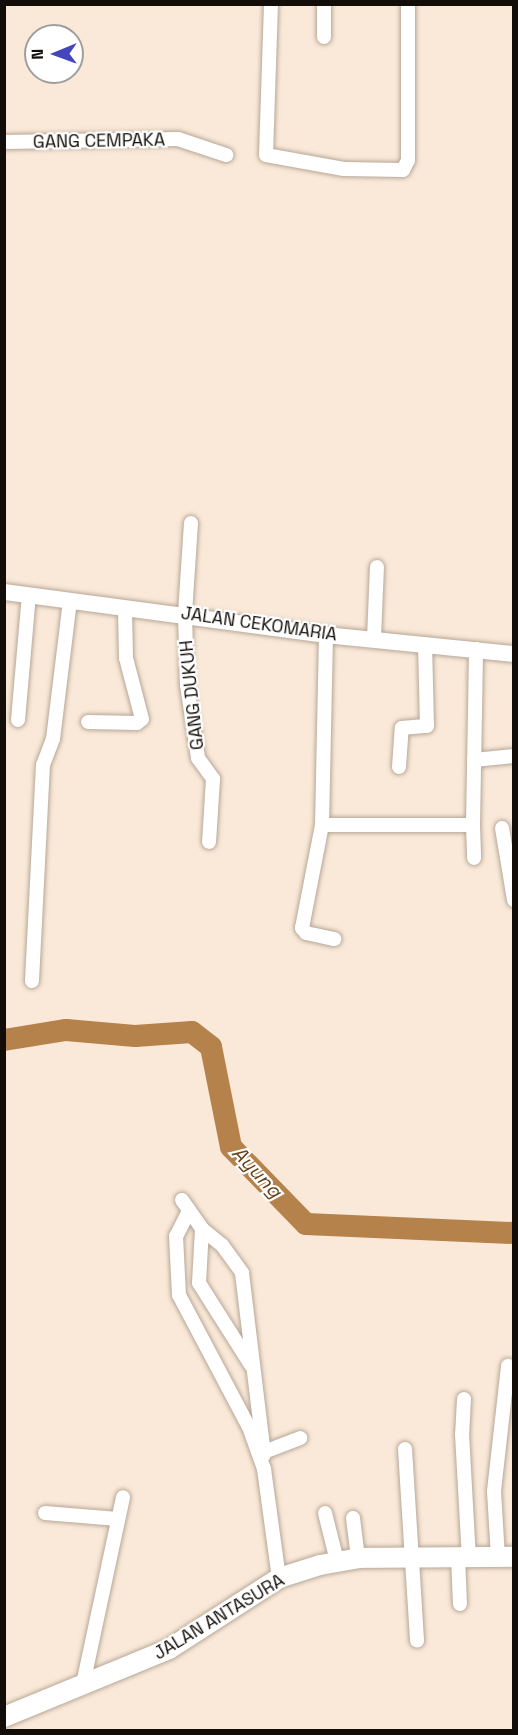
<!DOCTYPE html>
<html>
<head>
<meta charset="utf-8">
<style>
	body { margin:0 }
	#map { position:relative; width:518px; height:1735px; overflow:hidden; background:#fae9d8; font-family:"Space Grotesk",sans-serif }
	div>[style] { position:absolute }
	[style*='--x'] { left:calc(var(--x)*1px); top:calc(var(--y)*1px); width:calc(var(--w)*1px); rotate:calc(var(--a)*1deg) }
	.river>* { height:22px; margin:-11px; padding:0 11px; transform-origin:11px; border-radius:11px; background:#b5824c }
	.roads { filter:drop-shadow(0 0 2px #b7a797) drop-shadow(0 0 2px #b7a797) }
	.minor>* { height:14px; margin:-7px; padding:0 7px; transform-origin:7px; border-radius:7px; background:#fff }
	.tertiary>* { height:16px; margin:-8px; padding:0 8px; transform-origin:8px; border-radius:8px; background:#fff }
	.secondary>* { height:20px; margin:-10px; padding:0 10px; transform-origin:10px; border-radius:10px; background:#fff }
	span { translate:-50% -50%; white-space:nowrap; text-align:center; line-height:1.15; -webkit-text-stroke:4.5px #fff; paint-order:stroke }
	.street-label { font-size:18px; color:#120d08 }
	.water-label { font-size:20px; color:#664219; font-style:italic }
	.frame { position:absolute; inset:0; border:6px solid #120d08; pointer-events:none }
	.north { position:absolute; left:24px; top:24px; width:60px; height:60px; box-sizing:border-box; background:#fff; border:2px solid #a09e9c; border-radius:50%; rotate:269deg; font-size:16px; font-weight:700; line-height:24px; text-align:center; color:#120d08 }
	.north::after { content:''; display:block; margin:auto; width:21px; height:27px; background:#4446bb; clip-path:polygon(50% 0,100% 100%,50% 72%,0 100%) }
</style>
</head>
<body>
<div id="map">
	<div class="river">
		<div style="--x:4;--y:1040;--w:63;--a:-9.2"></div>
		<div style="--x:66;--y:1030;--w:69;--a:5"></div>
		<div style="--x:135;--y:1036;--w:57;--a:-4"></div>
		<div style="--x:192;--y:1032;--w:24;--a:38"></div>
		<div style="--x:211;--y:1047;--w:102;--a:78.7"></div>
		<div style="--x:231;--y:1147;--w:107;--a:45.8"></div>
		<div style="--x:306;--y:1224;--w:208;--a:2.5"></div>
	</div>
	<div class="roads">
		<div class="minor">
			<div style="--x:271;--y:4;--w:151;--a:91.9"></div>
			<div style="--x:266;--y:155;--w:79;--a:10.2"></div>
			<div style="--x:344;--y:169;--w:59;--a:1"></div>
			<div style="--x:403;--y:170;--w:11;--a:-63"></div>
			<div style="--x:408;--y:160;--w:156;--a:-90"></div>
			<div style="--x:324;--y:4;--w:33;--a:90"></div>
			<div style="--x:4;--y:142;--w:174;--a:-1"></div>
			<div style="--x:178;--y:139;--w:51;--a:18.4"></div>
			<div style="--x:191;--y:523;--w:91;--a:93.8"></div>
			<div style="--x:185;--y:614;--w:71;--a:88.4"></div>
			<div style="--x:187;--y:685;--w:74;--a:81.4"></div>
			<div style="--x:198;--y:758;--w:26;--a:54"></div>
			<div style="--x:213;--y:779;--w:63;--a:93.6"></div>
			<div style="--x:326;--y:635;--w:190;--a:91.2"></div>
			<div style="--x:322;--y:825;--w:105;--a:101"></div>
			<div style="--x:302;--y:928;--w:6;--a:51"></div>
			<div style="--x:306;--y:933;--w:29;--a:12"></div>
			<div style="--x:374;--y:638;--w:71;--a:-87.6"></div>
			<div style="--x:18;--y:720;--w:125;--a:-85"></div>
			<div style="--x:88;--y:722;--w:49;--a:1.2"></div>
			<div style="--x:137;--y:723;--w:6;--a:-39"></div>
			<div style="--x:142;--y:719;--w:63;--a:-104.7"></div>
			<div style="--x:126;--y:658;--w:49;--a:-91.2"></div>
			<div style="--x:474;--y:760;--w:40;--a:-5.7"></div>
			<div style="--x:399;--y:767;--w:39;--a:-86"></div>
			<div style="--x:402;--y:728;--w:25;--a:-5"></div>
			<div style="--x:427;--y:726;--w:82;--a:-91.4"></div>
			<div style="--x:322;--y:825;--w:151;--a:0"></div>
			<div style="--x:473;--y:825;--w:176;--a:-89"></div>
			<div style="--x:473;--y:825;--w:33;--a:88"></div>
			<div style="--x:502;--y:828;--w:73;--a:80.5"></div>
			<div style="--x:32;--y:981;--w:216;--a:-87.1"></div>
			<div style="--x:43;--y:765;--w:28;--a:-69"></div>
			<div style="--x:53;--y:739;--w:140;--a:-83"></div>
			<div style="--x:182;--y:1200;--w:35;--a:55"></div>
			<div style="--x:202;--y:1229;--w:54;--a:93.2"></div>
			<div style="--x:199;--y:1283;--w:97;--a:57.6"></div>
			<div style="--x:189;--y:1211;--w:28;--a:117"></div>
			<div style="--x:176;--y:1236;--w:59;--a:87.1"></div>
			<div style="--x:179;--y:1295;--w:149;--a:62.1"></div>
			<div style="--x:249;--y:1427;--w:45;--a:70.3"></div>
			<div style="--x:264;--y:1469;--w:110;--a:82.2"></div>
			<div style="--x:202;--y:1229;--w:26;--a:39"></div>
			<div style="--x:222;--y:1245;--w:34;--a:54"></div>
			<div style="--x:242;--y:1273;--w:183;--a:83.1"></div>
			<div style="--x:464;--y:1399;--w:35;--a:93"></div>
			<div style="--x:462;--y:1434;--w:124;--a:86.8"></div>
			<div style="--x:405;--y:1449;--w:192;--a:86.4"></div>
			<div style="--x:264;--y:1452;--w:39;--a:-21"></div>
			<div style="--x:45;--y:1513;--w:73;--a:4.7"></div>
			<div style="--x:325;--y:1513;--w:49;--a:76"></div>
			<div style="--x:353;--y:1518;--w:40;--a:82.9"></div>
			<div style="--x:458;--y:1557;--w:47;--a:87.6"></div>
			<div style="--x:498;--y:1557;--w:66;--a:-93.5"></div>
			<div style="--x:494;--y:1491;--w:126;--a:-83.6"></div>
			<div style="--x:83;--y:1684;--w:191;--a:-77.9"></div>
		</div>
		<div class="tertiary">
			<div style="--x:4;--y:592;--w:325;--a:7.6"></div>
			<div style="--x:326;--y:635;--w:189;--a:5.8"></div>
		</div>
		<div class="secondary">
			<div style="--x:4;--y:1717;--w:178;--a:-22.4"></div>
			<div style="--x:169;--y:1649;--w:131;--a:-32.8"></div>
			<div style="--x:279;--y:1578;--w:43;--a:-17.6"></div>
			<div style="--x:320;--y:1565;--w:39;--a:-10"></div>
			<div style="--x:358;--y:1558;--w:156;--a:-0.4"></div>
		</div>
	</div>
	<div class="street-label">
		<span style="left:99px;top:141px;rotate:-1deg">GANG CEMPAKA</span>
		<span style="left:259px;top:624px;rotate:8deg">JALAN CEKOMARIA</span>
		<span style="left:192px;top:695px;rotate:-96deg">GANG DUKUH</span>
		<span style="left:219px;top:1617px;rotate:-31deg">JALAN ANTASURA</span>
	</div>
	<div class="water-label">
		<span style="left:257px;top:1172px;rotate:47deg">Ayung</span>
	</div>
	<div class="frame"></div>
	<div class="north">N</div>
</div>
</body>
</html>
